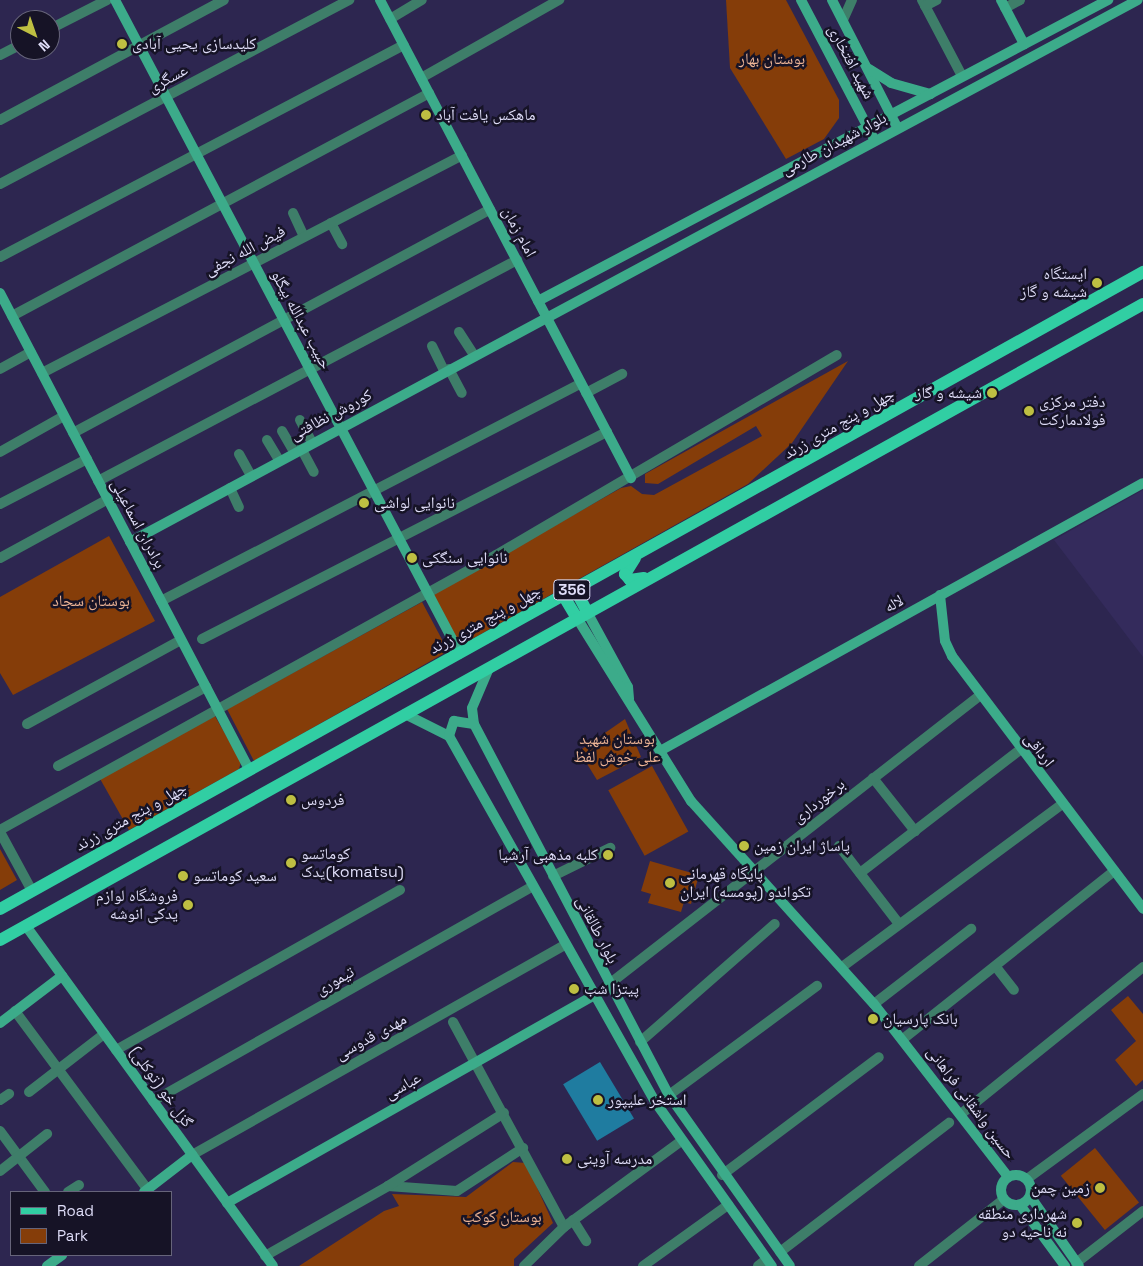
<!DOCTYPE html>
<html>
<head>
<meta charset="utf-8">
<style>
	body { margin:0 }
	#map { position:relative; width:1143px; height:1266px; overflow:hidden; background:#2d2650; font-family:"Space Grotesk","Noto Naskh Arabic",sans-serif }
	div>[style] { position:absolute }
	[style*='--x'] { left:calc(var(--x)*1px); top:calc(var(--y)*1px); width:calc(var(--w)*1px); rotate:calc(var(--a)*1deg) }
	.built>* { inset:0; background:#342b5c }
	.green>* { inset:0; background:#853d09; transform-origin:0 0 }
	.water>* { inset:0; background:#1f7ca0; transform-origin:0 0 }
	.street>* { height:10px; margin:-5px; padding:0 5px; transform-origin:5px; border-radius:5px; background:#3e7e69 }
	.secondary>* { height:10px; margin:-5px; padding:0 5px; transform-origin:5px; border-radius:5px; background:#3cab8a }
	.secondary>.ring { margin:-5px; padding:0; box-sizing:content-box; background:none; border:10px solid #3cab8a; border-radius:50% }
	.primary>* { height:12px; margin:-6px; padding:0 6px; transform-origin:6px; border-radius:6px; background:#31cea3 }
	.dots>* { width:14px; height:14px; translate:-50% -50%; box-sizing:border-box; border:2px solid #161326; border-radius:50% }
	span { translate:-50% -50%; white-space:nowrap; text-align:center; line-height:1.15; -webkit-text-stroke:5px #161326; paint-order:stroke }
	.shield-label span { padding:1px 4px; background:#161326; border:1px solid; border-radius:4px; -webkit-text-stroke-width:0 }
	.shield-label { font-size:15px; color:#dfddf8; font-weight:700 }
	.poi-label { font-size:16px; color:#dfddf8 }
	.left { translate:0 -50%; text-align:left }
	.right { translate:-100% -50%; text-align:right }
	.park-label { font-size:16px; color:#edb495 }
	.street-label { font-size:16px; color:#dfddf8 }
	.legend { position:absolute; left:10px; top:1191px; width:162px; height:65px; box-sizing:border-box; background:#161326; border:1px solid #66647a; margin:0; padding:6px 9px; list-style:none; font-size:15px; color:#dfddf8 }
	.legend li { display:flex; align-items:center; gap:10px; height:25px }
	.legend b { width:25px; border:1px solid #66647a }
	.north { position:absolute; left:10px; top:10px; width:50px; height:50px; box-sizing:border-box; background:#161326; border:1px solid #66647a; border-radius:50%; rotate:139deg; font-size:14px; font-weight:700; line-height:20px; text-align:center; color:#dfddf8 }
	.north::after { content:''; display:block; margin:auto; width:18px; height:22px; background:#bebf42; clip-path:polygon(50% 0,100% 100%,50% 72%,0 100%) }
</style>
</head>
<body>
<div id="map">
	<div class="built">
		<div style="clip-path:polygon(1143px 490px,1143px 657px,1054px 540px)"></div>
	</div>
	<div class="green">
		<div style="clip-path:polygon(726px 0,786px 0,839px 100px,839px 118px,824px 139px,786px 159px,730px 68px)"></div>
		<div style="clip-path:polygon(848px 361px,792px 443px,748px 484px,465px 643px,458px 641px,432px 595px,621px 488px,631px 486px,642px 494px,654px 495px,762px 436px,756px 426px,658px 484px,645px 483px,645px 474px)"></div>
		<div style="clip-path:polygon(109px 536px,155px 621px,13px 695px,0 673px,0 597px)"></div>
		<div style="clip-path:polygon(422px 602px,446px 647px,443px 654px,254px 761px,227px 709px)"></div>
		<div style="clip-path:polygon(215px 716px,241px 762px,239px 769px,129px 830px,99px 777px)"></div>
		<div style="clip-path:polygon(625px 719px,641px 757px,597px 780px,579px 751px)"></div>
		<div style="left:652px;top:766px;width:75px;height:50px;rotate:61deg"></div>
		<div style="clip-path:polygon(0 849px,17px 880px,0 890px)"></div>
		<div style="clip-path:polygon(650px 861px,699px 875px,691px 904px,684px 902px,681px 912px,648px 903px,651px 894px,641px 891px)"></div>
		<div style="clip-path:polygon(1128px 996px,1143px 1014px,1143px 1080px,1136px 1086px,1115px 1060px,1136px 1041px,1111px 1010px)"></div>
		<div style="left:1095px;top:1148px;width:70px;height:44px;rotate:51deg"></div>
		<div style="clip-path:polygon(513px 1162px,526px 1163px,553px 1223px,514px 1259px,514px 1266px,299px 1266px,384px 1211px,399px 1206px,392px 1194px,466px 1197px)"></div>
	</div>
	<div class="water">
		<div style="left:600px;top:1062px;width:66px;height:43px;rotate:59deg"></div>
	</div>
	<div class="street">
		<div style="--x:922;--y:0;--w:86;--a:62.2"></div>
		<div style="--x:925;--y:6;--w:13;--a:-27"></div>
		<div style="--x:1005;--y:8;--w:17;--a:-28"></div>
		<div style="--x:390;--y:19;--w:37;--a:-31"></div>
		<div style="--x:843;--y:20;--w:22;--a:-66"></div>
		<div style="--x:50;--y:29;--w:64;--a:-27"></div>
		<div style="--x:0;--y:55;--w:22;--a:-27"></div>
		<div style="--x:421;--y:78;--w:159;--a:-29.5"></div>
		<div style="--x:0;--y:120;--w:254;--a:-28.2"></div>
		<div style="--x:0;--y:184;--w:395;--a:-27.8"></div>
		<div style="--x:293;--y:213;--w:26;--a:65"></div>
		<div style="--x:331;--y:223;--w:24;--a:62"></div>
		<div style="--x:0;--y:257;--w:456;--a:-27.7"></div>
		<div style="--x:12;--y:316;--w:473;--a:-28.1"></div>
		<div style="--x:459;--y:332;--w:27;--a:57"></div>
		<div style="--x:432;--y:346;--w:28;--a:64"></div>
		<div style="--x:0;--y:369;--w:35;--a:-29"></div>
		<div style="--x:449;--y:369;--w:27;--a:62"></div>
		<div style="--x:42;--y:373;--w:473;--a:-27.4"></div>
		<div style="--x:586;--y:393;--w:41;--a:-27.8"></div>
		<div style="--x:300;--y:420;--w:26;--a:62"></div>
		<div style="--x:282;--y:431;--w:24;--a:60"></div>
		<div style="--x:73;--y:433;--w:473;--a:-28.2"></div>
		<div style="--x:267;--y:440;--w:23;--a:59"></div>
		<div style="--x:301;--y:448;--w:27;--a:62"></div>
		<div style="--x:0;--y:452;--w:73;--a:-29.4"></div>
		<div style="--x:239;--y:454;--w:25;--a:61"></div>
		<div style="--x:98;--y:481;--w:474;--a:-27.8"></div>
		<div style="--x:230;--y:488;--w:21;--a:65"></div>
		<div style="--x:0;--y:504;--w:98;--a:-27.3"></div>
		<div style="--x:0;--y:558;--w:123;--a:-28.6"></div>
		<div style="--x:161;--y:601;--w:473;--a:-27.4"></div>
		<div style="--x:202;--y:639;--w:455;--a:-27.1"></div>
		<div style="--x:27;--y:724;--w:175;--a:-28.6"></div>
		<div style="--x:58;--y:766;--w:168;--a:-28.1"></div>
		<div style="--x:873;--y:778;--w:68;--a:51.6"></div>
		<div style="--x:0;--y:830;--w:567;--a:-29.01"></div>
		<div style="--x:496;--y:555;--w:395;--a:-30.4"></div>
		<div style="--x:0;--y:832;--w:67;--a:61.5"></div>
		<div style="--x:839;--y:846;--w:98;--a:52.4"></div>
		<div style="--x:860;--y:873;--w:202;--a:-37.6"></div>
		<div style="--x:553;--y:876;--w:64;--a:-26.2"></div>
		<div style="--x:842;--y:967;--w:274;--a:-36.5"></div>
		<div style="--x:996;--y:967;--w:29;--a:52"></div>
		<div style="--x:608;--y:985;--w:470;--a:-37.9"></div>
		<div style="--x:874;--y:1004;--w:123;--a:-37.7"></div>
		<div style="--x:15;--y:1011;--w:223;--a:53.4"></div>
		<div style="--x:453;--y:1022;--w:233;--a:61.6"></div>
		<div style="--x:903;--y:1039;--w:270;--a:-38.5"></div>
		<div style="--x:640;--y:1042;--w:179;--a:-41.2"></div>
		<div style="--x:116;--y:1050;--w:326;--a:-29.4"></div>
		<div style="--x:29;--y:1092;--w:95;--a:-37.7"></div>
		<div style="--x:669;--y:1095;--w:184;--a:-36.4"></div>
		<div style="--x:0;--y:1100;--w:11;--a:-34"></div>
		<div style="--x:153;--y:1101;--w:434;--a:-29.5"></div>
		<div style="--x:961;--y:1114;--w:234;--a:-38.9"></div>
		<div style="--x:0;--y:1131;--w:76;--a:53.6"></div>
		<div style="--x:192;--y:1155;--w:427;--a:-29.4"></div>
		<div style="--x:0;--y:1171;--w:60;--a:-38.2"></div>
		<div style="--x:722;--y:1175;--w:196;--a:-36.9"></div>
		<div style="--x:1027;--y:1179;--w:144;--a:-36.2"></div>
		<div style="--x:388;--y:1186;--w:69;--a:4.1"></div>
		<div style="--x:457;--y:1191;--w:79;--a:-33.1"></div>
		<div style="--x:68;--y:1192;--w:13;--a:-32"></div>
		<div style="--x:573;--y:1220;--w:25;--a:58"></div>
		<div style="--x:780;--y:1252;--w:213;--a:-37.4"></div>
		<div style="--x:265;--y:1256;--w:142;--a:-29.6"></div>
		<div style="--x:388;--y:1186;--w:137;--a:-32.2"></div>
		<div style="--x:1076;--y:1263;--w:85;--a:-37.8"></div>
		<div style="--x:524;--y:1266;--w:56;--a:-44.3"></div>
		<div style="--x:564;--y:1227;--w:145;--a:-36.3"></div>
		<div style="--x:643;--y:1266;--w:105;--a:-35.7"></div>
		<div style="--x:758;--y:1266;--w:11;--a:-38"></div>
		<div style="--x:919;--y:1266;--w:108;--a:-38.2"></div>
	</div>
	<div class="secondary">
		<div style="--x:115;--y:0;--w:739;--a:62.19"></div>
		<div style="--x:380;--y:0;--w:540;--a:62.3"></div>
		<div style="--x:801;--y:0;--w:157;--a:62.3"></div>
		<div style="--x:832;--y:0;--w:143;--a:62.9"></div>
		<div style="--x:1001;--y:0;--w:50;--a:62.4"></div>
		<div style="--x:869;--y:69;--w:26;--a:32"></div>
		<div style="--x:891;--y:83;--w:41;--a:15.8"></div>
		<div style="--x:0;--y:293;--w:537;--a:62.39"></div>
		<div style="--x:538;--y:301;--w:645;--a:-27.84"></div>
		<div style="--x:130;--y:542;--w:1144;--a:-28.27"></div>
		<div style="--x:940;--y:595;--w:46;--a:83.8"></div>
		<div style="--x:945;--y:641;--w:17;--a:65"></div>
		<div style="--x:952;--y:656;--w:317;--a:52.9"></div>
		<div style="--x:587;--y:612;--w:85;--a:61.3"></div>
		<div style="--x:628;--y:687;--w:12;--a:85"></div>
		<div style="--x:577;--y:618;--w:216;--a:58.1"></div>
		<div style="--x:691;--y:801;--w:273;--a:48"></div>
		<div style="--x:874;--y:1004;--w:219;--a:52.2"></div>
		<div style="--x:489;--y:668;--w:43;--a:113"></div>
		<div style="--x:472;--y:708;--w:16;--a:83"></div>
		<div style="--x:474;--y:724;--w:419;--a:62.3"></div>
		<div style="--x:669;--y:1095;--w:209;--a:54.7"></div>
		<div style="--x:405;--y:714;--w:49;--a:26.6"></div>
		<div style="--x:449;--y:736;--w:421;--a:60.6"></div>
		<div style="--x:656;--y:1103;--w:200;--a:54.6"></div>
		<div style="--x:449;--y:736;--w:16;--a:-72"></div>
		<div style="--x:454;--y:721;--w:20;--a:9"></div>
		<div style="--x:660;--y:751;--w:552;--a:-29.02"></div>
		<div style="--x:26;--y:926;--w:420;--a:54"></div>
		<div style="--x:0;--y:1023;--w:78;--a:-37.2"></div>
		<div class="ring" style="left:1001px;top:1175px;width:20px;height:20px"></div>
		<div style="--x:144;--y:1192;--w:61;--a:-37.6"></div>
		<div style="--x:1030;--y:1196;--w:85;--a:55"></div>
		<div style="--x:227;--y:1203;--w:420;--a:-29.5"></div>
		<div style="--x:1020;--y:1205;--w:76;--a:53.6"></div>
		<div style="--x:47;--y:1266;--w:19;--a:-36"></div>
	</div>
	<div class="primary">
		<div style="--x:635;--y:558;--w:19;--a:122"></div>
		<div style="--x:625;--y:574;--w:8;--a:50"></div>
		<div style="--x:630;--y:580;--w:14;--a:-8"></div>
		<div style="--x:575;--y:589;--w:26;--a:62"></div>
		<div style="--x:563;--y:595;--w:27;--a:59"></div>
		<div style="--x:0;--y:909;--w:1309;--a:-29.13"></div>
		<div style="--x:0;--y:940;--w:1308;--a:-29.09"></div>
	</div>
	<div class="dots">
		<div style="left:122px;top:44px;background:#bebf42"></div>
		<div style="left:426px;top:115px;background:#bebf42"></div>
		<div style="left:1097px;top:283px;background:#bebf42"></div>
		<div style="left:992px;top:393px;background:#bebf42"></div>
		<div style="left:1029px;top:411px;background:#bebf42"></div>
		<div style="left:364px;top:503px;background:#bebf42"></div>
		<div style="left:412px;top:558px;background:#bebf42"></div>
		<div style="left:291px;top:800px;background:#bebf42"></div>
		<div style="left:744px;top:846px;background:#bebf42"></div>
		<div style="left:608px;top:855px;background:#bebf42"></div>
		<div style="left:291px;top:863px;background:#bebf42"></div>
		<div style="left:183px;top:876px;background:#bebf42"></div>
		<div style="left:670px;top:883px;background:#bebf42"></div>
		<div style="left:188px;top:905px;background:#bebf42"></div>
		<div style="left:574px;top:989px;background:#bebf42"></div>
		<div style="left:873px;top:1019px;background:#bebf42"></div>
		<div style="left:598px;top:1100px;background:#bebf42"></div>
		<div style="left:567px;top:1159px;background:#bebf42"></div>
		<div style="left:1100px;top:1188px;background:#bebf42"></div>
		<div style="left:1077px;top:1223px;background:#bebf42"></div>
	</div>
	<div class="shield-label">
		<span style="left:572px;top:590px">356</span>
	</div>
	<div class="poi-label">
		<span class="left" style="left:132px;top:44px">کلیدسازی یحیی آبادی</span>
		<span class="left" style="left:436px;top:115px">ماهکس یافت آباد</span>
		<span class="right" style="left:1087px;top:283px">ایستگاه<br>شیشه و گاز</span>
		<span class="right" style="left:982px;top:393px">شیشه و گاز</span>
		<span class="left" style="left:1039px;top:411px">دفتر مرکزی<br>فولادمارکت</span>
		<span class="left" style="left:374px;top:503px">نانوایی لواشی</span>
		<span class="left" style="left:422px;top:558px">نانوایی سنگکی</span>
		<span class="left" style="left:301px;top:800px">فردوس</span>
		<span class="left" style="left:754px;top:846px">پاساژ ایران زمین</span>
		<span class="left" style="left:301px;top:863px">کوماتسو<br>یدک(komatsu)</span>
		<span class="right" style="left:598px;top:855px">کلبه مذهبی آرشیا</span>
		<span class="left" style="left:680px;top:883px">پایگاه قهرمانی<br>تکواندو (پومسه) ایران</span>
		<span class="left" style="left:193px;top:876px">سعید کوماتسو</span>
		<span class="right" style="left:178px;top:905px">فروشگاه لوازم<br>یدکی انوشه</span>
		<span class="left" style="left:584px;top:989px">پیتزا شب</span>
		<span class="left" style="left:883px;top:1019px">بانک پارسیان</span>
		<span class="left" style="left:608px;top:1100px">استخر علیپور</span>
		<span class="left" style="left:577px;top:1159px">مدرسه آوینی</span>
		<span class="right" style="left:1090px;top:1188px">زمین چمن</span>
		<span class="right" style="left:1067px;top:1223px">شهرداری منطقه<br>نه ناحیه دو</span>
	</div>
	<div class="park-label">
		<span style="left:772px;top:59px">بوستان بهار</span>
		<span style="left:91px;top:601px">بوستان سجاد</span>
		<span style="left:617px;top:748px">بوستان شهید<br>علی خوش لفظ</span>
		<span style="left:502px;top:1217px">بوستان کوکب</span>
	</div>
	<div class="street-label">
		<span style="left:851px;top:62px;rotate:62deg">شهید افتخاری</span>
		<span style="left:168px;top:79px;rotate:-28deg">عسگری</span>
		<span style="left:834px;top:144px;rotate:-28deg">بلوار شهیدان طارمی</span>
		<span style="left:519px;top:232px;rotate:62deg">امام زمان</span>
		<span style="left:245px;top:251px;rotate:-28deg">فیض الله نجفی</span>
		<span style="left:301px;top:320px;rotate:62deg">حبیب عبدالله بیگلو</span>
		<span style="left:331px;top:415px;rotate:-28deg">کوروش نظافتی</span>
		<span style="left:839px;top:424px;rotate:-30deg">چهل و پنج متری زرند</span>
		<span style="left:138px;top:524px;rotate:62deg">برادران اسماعیلی</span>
		<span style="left:894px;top:604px;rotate:-29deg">لاله</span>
		<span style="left:485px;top:620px;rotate:-29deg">چهل و پنج متری زرند</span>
		<span style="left:1039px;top:750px;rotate:52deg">ارداقی</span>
		<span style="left:819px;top:801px;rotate:-38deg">برخورداری</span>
		<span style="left:131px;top:817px;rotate:-29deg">چهل و پنج متری زرند</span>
		<span style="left:597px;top:930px;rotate:63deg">بلوار طالقانی</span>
		<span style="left:335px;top:981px;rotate:-30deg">تیموری</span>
		<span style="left:371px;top:1037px;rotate:-29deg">مهدی قدوسی</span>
		<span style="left:403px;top:1086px;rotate:-29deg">عباسی</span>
		<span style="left:161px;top:1087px;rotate:54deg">گزل خو (توکلی)</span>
		<span style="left:971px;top:1103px;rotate:53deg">حسین واشقانی فراهانی</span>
	</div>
	<ul class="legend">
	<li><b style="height:6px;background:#31cea3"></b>Road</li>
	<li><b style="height:14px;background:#853d09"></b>Park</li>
	</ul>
	<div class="north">N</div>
</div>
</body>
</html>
